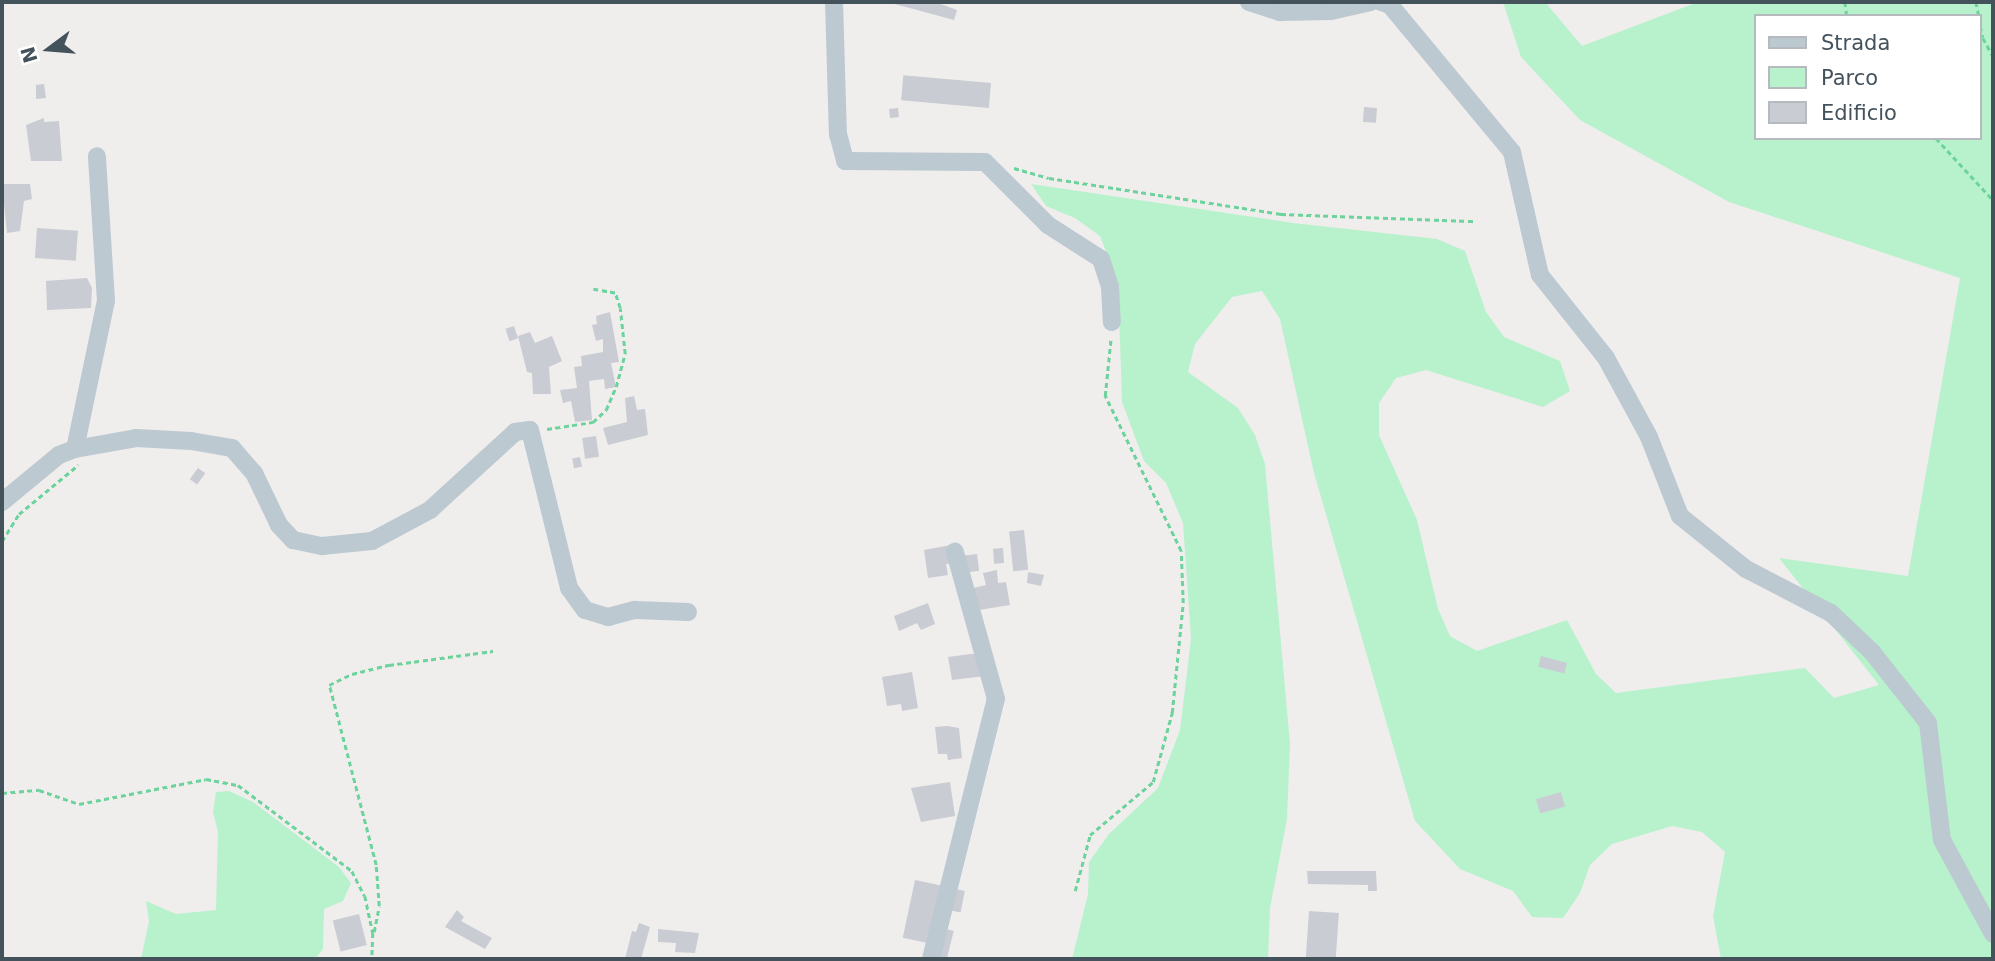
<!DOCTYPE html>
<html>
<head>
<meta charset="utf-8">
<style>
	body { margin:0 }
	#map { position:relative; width:1995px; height:961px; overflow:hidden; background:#f0eded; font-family:"DejaVu Sans",sans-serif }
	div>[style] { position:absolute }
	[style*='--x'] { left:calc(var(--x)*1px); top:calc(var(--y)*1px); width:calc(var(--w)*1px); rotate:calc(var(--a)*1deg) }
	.green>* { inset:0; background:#b7f2cc }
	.building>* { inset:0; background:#c9ccd3; transform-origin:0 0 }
	.path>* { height:2.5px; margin-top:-1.25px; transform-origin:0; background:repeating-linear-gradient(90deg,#6cd39d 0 5px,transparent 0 8.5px) }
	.street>* { height:18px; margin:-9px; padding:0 9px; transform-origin:9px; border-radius:9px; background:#bcc9d1 }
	span { translate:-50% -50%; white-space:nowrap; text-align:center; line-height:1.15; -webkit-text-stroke:5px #fff; paint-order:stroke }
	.frame { position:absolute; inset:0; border:4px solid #44525c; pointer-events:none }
	.legend { position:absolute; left:1754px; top:14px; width:228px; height:126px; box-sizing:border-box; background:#fff; border:2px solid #b4babe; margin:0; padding:9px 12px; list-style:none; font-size:21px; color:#44525c }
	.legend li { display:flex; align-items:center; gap:14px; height:35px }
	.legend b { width:35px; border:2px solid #b4babe }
	.north { position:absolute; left:14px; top:14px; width:70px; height:70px; -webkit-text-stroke:5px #fff; paint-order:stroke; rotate:254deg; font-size:19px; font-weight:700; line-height:28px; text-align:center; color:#44525c }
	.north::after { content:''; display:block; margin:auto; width:24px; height:32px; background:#44525c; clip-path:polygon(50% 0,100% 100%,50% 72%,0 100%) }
</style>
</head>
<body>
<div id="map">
	<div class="green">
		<div style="clip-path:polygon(evenodd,1503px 2px,1545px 2px,1582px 46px,1698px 2px,1993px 2px,1993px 959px,1721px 959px,1713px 916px,1725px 852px,1702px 832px,1672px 826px,1612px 844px,1590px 865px,1580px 893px,1563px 918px,1532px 917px,1513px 891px,1460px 869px,1415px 821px,1314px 473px,1280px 319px,1262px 291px,1232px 297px,1195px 344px,1188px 372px,1238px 408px,1255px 435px,1265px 464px,1290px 744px,1287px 819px,1270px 908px,1268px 959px,1072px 959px,1088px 894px,1089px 862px,1109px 834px,1158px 788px,1180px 730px,1191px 639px,1183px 523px,1166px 483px,1144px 461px,1122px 402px,1118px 282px,1100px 236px,1075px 218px,1046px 206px,1031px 184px,1293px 223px,1437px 239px,1465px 251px,1486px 312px,1504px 337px,1560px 361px,1570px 391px,1543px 407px,1426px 370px,1396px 378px,1379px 403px,1379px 435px,1417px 520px,1438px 609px,1450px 636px,1477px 651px,1567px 620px,1596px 674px,1616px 693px,1805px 668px,1834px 698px,1879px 685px,1779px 558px,1908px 576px,1960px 278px,1729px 202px,1580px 120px,1521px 57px,1503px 2px,1755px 16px,1979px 16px,1979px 138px,1755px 138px,1755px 16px)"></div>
		<div style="clip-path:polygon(229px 791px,253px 802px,339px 867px,351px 883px,343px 901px,324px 909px,323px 949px,315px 959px,141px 959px,149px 921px,146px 901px,176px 914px,216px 910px,218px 832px,213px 812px,216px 792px)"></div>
	</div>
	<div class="building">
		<div style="clip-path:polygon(935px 2px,957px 10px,954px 20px,891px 3px)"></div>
		<div style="left:991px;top:83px;width:25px;height:88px;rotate:95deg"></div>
		<div style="clip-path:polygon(44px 84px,46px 98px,36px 99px,36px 85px)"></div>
		<div style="left:1364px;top:107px;width:13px;height:15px;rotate:4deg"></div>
		<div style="left:898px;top:108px;width:9px;height:9px;rotate:84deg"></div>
		<div style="clip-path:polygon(44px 118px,44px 122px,59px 121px,62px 161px,31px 161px,26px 125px)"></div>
		<div style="clip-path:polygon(2px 184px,30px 184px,32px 199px,24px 201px,20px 231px,7px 233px)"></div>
		<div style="left:37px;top:228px;width:41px;height:30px;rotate:4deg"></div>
		<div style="clip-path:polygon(87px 278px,92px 288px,91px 308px,47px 310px,46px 281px)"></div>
		<div style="clip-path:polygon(610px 312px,619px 362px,611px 363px,616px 387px,605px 389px,604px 379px,589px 381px,592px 420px,575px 422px,571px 401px,563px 403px,560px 390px,577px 388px,574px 367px,582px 366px,581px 356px,603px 352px,603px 339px,596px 341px,592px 325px,597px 324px,596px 316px)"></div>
		<div style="left:514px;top:326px;width:13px;height:9px;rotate:72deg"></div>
		<div style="clip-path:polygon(530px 332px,535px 343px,552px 336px,562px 361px,549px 367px,551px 394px,533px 394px,532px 373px,527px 372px,518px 336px)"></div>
		<div style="clip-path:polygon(634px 396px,637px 410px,645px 409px,648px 435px,608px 445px,603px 428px,627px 422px,625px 398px)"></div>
		<div style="left:596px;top:436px;width:21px;height:14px;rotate:82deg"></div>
		<div style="left:580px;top:457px;width:10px;height:8px;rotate:79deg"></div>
		<div style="left:198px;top:468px;width:9px;height:14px;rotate:36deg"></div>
		<div style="left:1024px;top:530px;width:40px;height:15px;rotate:84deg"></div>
		<div style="clip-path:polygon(951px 545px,954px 563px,946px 564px,948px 575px,928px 578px,924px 550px)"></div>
		<div style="left:1003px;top:548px;width:15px;height:10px;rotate:86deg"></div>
		<div style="left:977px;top:554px;width:17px;height:13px;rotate:83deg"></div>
		<div style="clip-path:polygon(997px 570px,998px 583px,1006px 582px,1010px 605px,973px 611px,969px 589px,986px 585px,983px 573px)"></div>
		<div style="clip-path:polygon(1028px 572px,1044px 575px,1041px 586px,1027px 583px)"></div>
		<div style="clip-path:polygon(928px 603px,935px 624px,921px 630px,917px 623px,899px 631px,894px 616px)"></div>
		<div style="clip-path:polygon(978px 653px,985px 676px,952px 680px,948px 657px)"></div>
		<div style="left:1541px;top:656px;width:27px;height:11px;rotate:15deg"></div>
		<div style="clip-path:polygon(912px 672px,918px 708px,902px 711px,901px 704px,887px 706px,882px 677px)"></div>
		<div style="clip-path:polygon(947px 726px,959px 728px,962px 758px,948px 760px,947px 754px,938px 754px,935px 727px)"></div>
		<div style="clip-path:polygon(950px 782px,955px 816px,921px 822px,911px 788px)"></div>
		<div style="left:1561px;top:792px;width:15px;height:26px;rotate:74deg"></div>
		<div style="clip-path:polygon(1307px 871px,1376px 871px,1377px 891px,1368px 891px,1368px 885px,1308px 884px)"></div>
		<div style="left:915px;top:880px;width:29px;height:59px;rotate:12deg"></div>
		<div style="left:955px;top:889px;width:10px;height:22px;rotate:11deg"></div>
		<div style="clip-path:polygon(457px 910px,464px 917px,461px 921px,492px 938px,485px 949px,445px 927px)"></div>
		<div style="left:1309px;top:911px;width:30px;height:48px;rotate:4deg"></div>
		<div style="left:359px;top:914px;width:32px;height:27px;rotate:76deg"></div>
		<div style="clip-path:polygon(639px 923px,650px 927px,641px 959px,625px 959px,632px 931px,636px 932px)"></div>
		<div style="clip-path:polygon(658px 929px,699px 933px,695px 953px,675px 952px,676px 943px,658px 942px)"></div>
		<div style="left:946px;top:929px;width:8px;height:31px;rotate:14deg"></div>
	</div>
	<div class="path">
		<div style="--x:1845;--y:2;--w:14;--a:82"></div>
		<div style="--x:1976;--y:2;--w:14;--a:78"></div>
		<div style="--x:1979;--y:18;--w:20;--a:79"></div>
		<div style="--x:1983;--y:38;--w:21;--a:61"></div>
		<div style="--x:1936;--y:138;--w:84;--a:47.4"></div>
		<div style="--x:1014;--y:168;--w:36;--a:16"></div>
		<div style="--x:1049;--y:178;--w:235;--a:8.8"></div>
		<div style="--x:1281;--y:214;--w:195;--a:2.1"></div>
		<div style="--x:547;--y:429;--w:47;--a:-8.7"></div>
		<div style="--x:593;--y:422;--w:18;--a:-43"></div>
		<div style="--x:606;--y:410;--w:25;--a:-67"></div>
		<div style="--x:616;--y:387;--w:34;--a:-75"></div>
		<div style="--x:625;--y:354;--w:46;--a:-96.2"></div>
		<div style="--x:620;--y:308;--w:16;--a:-108"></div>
		<div style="--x:615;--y:293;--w:22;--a:-170"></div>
		<div style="--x:2;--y:541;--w:32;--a:-58"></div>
		<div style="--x:19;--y:514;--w:77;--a:-39.7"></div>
		<div style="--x:2;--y:793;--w:37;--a:-5"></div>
		<div style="--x:39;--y:790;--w:42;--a:19.3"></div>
		<div style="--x:79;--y:804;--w:129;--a:-11.1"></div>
		<div style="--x:206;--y:779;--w:33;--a:11"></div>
		<div style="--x:238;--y:785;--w:143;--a:37"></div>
		<div style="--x:352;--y:871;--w:28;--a:63"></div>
		<div style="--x:365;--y:896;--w:38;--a:78"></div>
		<div style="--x:373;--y:933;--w:26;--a:92"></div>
		<div style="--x:1075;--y:891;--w:58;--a:-75"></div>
		<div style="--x:1090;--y:835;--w:82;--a:-40.1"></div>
		<div style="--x:1153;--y:782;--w:72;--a:-74.6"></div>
		<div style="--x:1172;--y:713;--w:111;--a:-84.3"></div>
		<div style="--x:1183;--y:603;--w:52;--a:-92.2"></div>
		<div style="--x:1181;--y:551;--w:173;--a:-116.1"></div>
		<div style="--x:1105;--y:396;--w:59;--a:-84.2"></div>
		<div style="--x:374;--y:932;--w:26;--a:-79"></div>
		<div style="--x:379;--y:906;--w:41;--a:-94.2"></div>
		<div style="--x:376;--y:865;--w:186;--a:-104.6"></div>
		<div style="--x:329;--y:685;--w:25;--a:-26"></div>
		<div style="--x:352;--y:674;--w:38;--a:-14"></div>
		<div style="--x:389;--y:665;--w:105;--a:-7.7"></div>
	</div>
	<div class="street">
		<div style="--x:834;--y:2;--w:132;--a:88.3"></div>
		<div style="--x:838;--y:134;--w:28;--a:75"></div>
		<div style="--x:845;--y:161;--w:140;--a:0.4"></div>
		<div style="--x:985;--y:162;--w:89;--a:45"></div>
		<div style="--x:1048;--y:225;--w:63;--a:32.7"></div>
		<div style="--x:1101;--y:259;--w:29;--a:72"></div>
		<div style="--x:1110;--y:287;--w:35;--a:87"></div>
		<div style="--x:1249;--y:2;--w:33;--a:18"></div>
		<div style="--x:1280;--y:12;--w:51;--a:-1.1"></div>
		<div style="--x:1331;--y:11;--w:41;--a:-12.7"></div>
		<div style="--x:1381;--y:2;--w:9;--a:18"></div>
		<div style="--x:1390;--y:5;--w:191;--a:50.3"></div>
		<div style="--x:1512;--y:152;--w:126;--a:77.2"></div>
		<div style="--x:1540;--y:275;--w:106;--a:51.5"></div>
		<div style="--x:1606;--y:358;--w:90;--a:61.4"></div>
		<div style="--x:1649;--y:437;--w:85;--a:68.6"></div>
		<div style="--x:1680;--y:516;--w:85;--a:38.8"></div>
		<div style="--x:1746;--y:569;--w:96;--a:27.4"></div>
		<div style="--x:1831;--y:613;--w:57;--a:43.6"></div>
		<div style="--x:1872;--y:652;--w:90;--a:51.7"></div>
		<div style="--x:1928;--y:723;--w:118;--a:83.2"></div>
		<div style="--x:1942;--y:840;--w:107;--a:61.5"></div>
		<div style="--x:75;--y:449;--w:151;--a:-78.2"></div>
		<div style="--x:106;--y:301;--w:145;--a:-93.6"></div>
		<div style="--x:2;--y:502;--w:74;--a:-39.5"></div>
		<div style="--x:59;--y:455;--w:17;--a:-21"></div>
		<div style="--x:75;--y:449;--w:62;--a:-10.2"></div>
		<div style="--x:136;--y:438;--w:55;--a:3.1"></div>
		<div style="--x:191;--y:441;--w:42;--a:9.7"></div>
		<div style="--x:232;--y:448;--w:33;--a:49"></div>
		<div style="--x:254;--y:473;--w:58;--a:64.3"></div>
		<div style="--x:279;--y:525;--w:21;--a:47"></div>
		<div style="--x:293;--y:540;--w:30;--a:12"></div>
		<div style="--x:322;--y:546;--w:50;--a:-5.7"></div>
		<div style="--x:372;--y:541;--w:66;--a:-28.1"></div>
		<div style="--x:430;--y:510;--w:115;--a:-42.5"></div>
		<div style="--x:515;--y:432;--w:15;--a:-8"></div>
		<div style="--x:530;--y:430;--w:163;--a:76.1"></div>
		<div style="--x:569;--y:588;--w:27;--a:54"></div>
		<div style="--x:585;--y:610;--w:24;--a:17"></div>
		<div style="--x:608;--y:617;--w:28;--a:-15"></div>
		<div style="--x:635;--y:610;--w:53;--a:2.2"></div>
		<div style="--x:931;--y:959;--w:268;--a:-76"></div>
		<div style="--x:996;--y:699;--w:153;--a:-105.6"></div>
	</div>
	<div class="frame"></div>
	<ul class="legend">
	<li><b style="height:9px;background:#bcc9d1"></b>Strada</li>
	<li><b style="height:19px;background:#b7f2cc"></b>Parco</li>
	<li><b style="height:19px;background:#c9ccd3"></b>Edificio</li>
	</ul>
	<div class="north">N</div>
</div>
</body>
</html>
